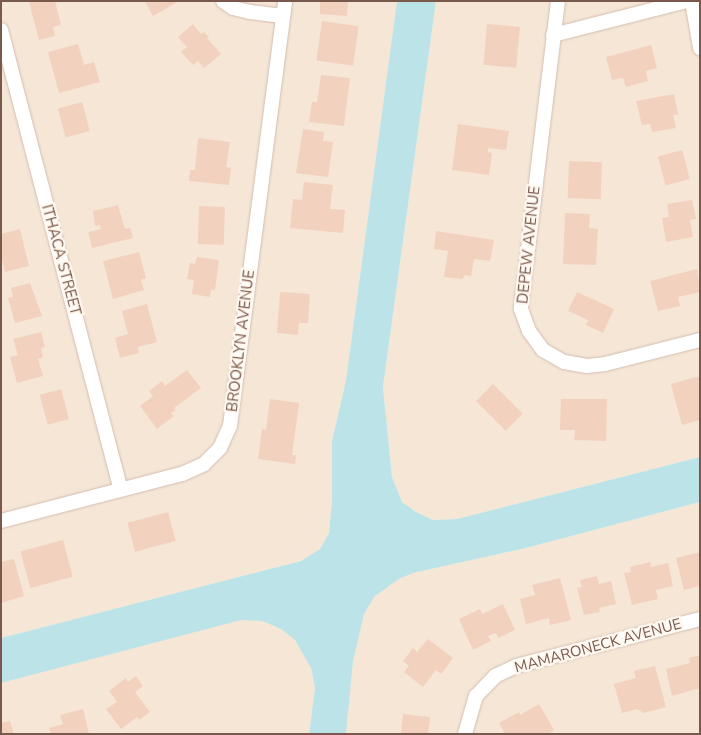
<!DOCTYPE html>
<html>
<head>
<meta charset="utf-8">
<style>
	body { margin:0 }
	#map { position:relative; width:701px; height:735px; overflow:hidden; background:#fdf4e8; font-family:"Nunito Sans",sans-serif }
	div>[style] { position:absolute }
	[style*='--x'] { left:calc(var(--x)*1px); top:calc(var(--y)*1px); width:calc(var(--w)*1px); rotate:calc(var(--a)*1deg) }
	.residential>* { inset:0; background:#f5e6d6 }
	.water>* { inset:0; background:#bce4e8 }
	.building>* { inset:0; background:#f3d1bf; transform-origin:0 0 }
	.roads { filter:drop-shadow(0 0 1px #d3bdb0) drop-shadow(0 0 1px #d3bdb0) }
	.minor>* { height:14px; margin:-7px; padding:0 7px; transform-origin:7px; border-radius:7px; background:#fff }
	span { translate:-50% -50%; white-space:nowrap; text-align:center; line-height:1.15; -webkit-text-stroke:4.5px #fff8f0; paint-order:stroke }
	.street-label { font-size:15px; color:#79594b }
	.frame { position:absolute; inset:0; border:2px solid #79594b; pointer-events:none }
</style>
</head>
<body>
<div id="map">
	<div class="residential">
		<div style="clip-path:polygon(1px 1px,397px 1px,346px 380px,332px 441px,332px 501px,329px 533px,320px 549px,301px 561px,1px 638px)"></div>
		<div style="clip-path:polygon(436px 1px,700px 1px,700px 457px,457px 519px,433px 520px,416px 512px,402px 502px,392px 477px,383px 387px)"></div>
		<div style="clip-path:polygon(700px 502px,700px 734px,346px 734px,353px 662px,364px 614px,375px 596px,399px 579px,413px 573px,526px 548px)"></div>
		<div style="clip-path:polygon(241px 619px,262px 621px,281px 629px,295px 640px,303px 652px,311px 668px,315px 688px,309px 734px,1px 734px,1px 683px)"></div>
	</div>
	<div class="water">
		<div style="clip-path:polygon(397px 1px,436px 1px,383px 387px,392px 477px,402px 502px,416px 512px,433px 520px,457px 519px,700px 457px,700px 502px,526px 548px,413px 573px,399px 579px,375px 596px,364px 614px,353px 662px,346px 734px,309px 734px,315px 688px,311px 668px,295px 640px,281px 629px,262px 621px,241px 620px,1px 683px,1px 638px,301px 561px,320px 549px,329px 533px,332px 501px,332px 441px,346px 380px)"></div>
	</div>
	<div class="building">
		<div style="clip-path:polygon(32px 1px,55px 1px,61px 25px,53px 27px,55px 36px,39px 40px,29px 2px)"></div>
		<div style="clip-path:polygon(145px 1px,175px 1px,176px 3px,153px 16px)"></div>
		<div style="clip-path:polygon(320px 1px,348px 1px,347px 16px,320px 14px)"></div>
		<div style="left:322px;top:21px;width:37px;height:40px;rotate:8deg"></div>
		<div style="clip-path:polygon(193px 24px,201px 34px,204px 32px,209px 37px,207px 38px,221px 54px,204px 68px,198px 61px,193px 65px,181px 52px,187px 47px,178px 37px)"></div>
		<div style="left:487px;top:24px;width:33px;height:41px;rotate:5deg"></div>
		<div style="clip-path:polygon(78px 44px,84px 65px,94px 62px,100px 82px,59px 93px,48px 52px)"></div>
		<div style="clip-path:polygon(651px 45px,657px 68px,646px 71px,648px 81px,626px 87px,623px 78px,612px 80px,606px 57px)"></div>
		<div style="clip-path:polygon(321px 75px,350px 78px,344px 126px,309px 122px,312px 102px,317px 102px)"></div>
		<div style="clip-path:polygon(674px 94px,678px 114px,673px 115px,676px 128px,652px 132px,650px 124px,642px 125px,636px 101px)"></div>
		<div style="left:82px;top:102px;width:30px;height:25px;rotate:75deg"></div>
		<div style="clip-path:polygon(458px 124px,509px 131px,506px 150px,488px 148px,488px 152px,492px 153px,489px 175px,452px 170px)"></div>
		<div style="clip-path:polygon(303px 129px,324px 132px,323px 141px,333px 142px,328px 177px,296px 173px)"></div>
		<div style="clip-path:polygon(198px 138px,230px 142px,226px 167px,231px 168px,229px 185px,189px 181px,190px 170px,195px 170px)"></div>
		<div style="left:682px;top:150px;width:30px;height:25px;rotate:75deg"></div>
		<div style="left:569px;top:161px;width:33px;height:37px;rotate:2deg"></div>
		<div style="clip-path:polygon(304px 182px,333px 185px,330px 209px,345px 210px,343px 233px,290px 228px,293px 199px,302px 200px)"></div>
		<div style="clip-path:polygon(692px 200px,696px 219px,690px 220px,693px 237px,666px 242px,662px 218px,669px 217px,667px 204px)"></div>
		<div style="clip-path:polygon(118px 205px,125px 229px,130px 228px,133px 238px,92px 248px,88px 232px,101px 229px,100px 225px,95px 226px,93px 211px)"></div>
		<div style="left:199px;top:206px;width:26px;height:38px;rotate:2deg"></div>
		<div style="clip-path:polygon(565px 213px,590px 214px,589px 228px,598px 229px,596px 265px,563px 264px)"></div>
		<div style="clip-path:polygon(20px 229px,29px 266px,5px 272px,1px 256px,1px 234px)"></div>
		<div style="clip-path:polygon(436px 231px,494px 240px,490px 261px,474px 259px,471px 276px,464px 275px,463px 279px,444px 277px,448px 251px,434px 249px)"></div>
		<div style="clip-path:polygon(139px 252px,146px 278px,141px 280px,144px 290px,113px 299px,103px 261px)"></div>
		<div style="clip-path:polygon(197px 257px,219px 260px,215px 290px,211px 290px,210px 297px,192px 294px,194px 280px,187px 279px,190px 263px,195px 264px)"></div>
		<div style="clip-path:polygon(697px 269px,700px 292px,678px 297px,680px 306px,658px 311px,650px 281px)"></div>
		<div style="clip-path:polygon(30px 283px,42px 316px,15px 323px,8px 298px,13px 297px,11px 288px)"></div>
		<div style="clip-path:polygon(280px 292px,310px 294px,308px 323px,299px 323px,298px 335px,277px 333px)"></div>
		<div style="clip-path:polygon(577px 292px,614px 309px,603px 333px,586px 325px,588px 320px,568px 311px)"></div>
		<div style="clip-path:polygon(147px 304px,157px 342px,138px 347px,139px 353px,120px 358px,115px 338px,128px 334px,122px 311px)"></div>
		<div style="clip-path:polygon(41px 332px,45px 347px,41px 348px,43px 357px,38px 359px,43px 376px,17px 383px,10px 357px,18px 355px,13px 339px)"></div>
		<div style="clip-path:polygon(187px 370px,201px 388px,174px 408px,176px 410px,171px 413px,174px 416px,157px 429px,140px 406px,153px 396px,149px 391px,162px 381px,165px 386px)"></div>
		<div style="clip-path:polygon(700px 376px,700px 420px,682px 425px,671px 384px)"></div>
		<div style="left:493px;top:384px;width:42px;height:24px;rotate:45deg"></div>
		<div style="left:61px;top:389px;width:31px;height:22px;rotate:75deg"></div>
		<div style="clip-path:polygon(270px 399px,299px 403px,292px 455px,296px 455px,295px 464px,258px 459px,262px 429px,266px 430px)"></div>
		<div style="clip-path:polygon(561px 399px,607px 399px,606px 441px,574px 440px,575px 430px,560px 430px)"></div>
		<div style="left:168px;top:512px;width:30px;height:42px;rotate:75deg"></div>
		<div style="left:63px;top:540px;width:38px;height:44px;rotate:75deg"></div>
		<div style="clip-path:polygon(700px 552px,700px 586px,684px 590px,676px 558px)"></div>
		<div style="clip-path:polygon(14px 559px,24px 596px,1px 603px,1px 562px)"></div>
		<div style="clip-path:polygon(650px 562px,651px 567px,668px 563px,673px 586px,656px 590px,658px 599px,632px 605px,624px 573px,631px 572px,630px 567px)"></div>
		<div style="clip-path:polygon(597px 576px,599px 584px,611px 581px,616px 604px,599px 608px,600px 612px,584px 615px,577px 588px,582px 587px,580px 580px)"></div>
		<div style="clip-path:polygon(560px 578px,571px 620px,550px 625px,549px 618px,526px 624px,520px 599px,535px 595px,532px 585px)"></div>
		<div style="clip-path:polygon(503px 604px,515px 630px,498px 638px,496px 633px,488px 636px,491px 641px,473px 650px,459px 619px,480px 609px,482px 614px)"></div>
		<div style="clip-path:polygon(428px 639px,453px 658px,441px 674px,436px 670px,423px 687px,404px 672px,409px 666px,403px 661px,413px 648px,417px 652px)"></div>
		<div style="clip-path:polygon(700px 655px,700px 688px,672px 696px,666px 669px,690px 663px,689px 658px)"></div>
		<div style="clip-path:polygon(655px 666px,666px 707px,644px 713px,637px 709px,622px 713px,614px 684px,636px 678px,634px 671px)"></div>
		<div style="clip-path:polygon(136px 676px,143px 686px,135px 692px,150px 712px,139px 720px,137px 717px,121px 729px,106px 709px,117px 702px,109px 691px,126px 678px,128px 682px)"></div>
		<div style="clip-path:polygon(539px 704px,554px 730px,548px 734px,505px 734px,499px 723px,519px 712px,520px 715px)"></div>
		<div style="clip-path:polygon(83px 709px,89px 734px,51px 734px,49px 728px,63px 724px,60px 715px)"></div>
		<div style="clip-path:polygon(403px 714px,430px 717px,428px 734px,401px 734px)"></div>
		<div style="clip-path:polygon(10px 721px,14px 734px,1px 734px,1px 723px)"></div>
	</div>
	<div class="roads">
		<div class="minor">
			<div style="--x:223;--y:1;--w:12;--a:35"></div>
			<div style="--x:233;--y:8;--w:17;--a:13"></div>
			<div style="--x:250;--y:12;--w:33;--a:7"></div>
			<div style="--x:558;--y:1;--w:310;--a:96.9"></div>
			<div style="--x:521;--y:309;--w:23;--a:70"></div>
			<div style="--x:529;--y:331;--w:24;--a:54"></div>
			<div style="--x:543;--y:350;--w:24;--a:30"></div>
			<div style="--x:564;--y:362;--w:23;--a:10"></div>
			<div style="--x:587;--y:366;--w:18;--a:-6"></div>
			<div style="--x:605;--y:364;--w:98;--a:-14.2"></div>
			<div style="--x:692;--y:1;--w:48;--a:80.3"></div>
			<div style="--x:1;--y:30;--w:475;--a:75.4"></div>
			<div style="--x:553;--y:35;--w:137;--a:-14.3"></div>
			<div style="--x:1;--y:521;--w:187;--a:-14.6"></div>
			<div style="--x:182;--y:474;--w:24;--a:-24"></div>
			<div style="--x:204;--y:464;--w:23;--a:-45"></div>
			<div style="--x:220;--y:448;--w:24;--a:-66"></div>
			<div style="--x:230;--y:426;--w:429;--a:-82.6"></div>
			<div style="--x:465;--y:734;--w:40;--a:-74"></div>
			<div style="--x:476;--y:696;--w:28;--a:-46"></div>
			<div style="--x:495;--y:676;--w:23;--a:-25"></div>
			<div style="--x:516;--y:666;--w:190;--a:-14.3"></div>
		</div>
	</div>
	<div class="street-label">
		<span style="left:529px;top:245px;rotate:-84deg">DEPEW AVENUE</span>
		<span style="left:61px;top:260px;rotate:75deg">ITHACA STREET</span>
		<span style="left:241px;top:341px;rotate:-83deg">BROOKLYN AVENUE</span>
		<span style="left:598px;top:646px;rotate:-15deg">MAMARONECK AVENUE</span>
	</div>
	<div class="frame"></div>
</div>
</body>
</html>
